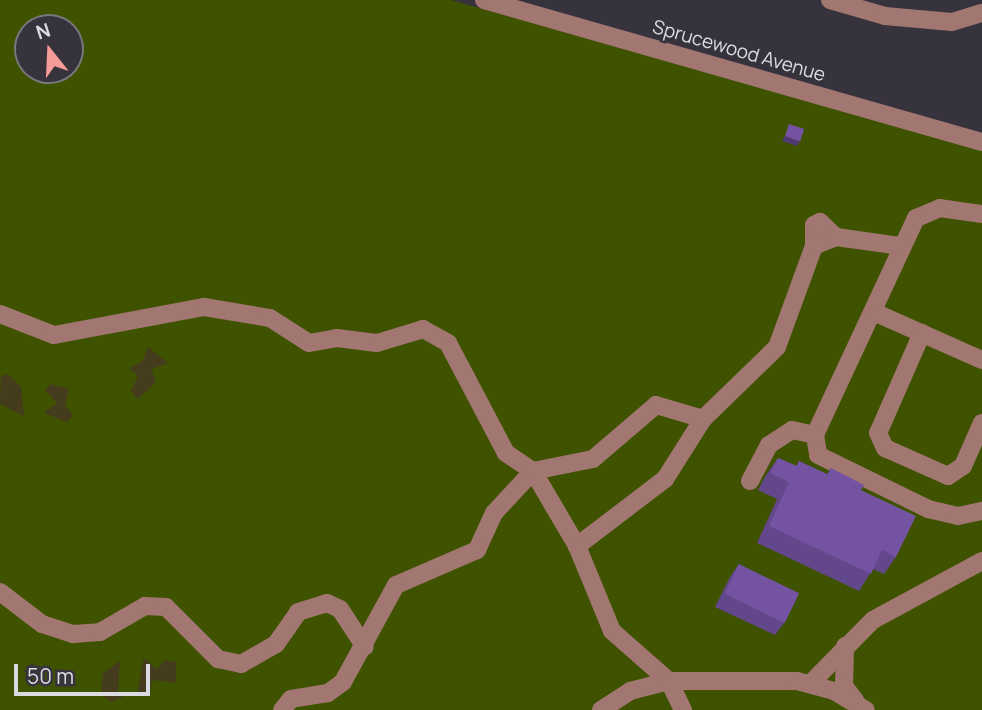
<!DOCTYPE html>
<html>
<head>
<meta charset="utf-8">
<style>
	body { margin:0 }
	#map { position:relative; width:982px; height:710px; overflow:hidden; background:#36333c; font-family:Manrope,sans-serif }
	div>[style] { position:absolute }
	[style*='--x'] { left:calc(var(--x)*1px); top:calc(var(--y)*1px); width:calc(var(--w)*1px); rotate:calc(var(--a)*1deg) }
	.green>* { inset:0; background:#3f5200 }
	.sand>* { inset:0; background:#443c1c }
	.minor>* { height:18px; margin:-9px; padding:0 9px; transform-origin:9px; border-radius:9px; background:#a27772 }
	.wall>* { inset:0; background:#63478b }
	.shaded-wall>* { inset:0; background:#503a71 }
	.building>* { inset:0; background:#7353a2; transform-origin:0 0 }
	span { translate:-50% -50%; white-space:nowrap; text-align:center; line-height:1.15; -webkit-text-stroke:5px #36333c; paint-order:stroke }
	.street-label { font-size:19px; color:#dcdae1 }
	.north { position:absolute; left:14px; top:14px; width:70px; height:70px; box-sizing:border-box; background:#36333c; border:2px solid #78767e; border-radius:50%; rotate:342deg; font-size:19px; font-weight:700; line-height:28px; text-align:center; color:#dcdae1 }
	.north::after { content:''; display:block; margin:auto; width:24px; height:32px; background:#f59b99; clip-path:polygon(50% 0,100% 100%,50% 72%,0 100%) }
	.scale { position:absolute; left:14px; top:664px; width:136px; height:32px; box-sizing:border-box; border:4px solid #dcdae1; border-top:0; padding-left:9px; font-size:21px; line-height:24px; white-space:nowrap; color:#dcdae1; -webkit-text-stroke:5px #36333c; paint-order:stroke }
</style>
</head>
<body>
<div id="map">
	<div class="green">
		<div style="clip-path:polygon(evenodd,0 0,451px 0,982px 149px,982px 710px,0 710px,0 0,28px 28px,70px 28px,70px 70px,28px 70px,28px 28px)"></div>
	</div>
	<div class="sand">
		<div style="clip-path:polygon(148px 347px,168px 363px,151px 369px,156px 382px,138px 399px,131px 391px,138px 376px,129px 368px,142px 362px)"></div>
		<div style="clip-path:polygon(8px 374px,21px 387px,24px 416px,0 404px,1px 376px)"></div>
		<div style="clip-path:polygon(51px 384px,69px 389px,65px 405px,73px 415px,67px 422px,44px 413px,57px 403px,45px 390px)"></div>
		<div style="clip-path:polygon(144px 658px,157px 669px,165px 660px,176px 662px,176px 683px,152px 680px,150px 692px,137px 694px)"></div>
		<div style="clip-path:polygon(120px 661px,118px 691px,124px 696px,111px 702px,101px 694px,103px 673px)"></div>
	</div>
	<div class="minor">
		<div style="--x:484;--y:0;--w:518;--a:15.92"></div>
		<div style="--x:830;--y:0;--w:57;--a:16.2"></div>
		<div style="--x:885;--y:16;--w:67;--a:5.1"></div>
		<div style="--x:952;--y:22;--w:31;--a:-17"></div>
		<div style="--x:982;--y:214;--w:42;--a:-171.9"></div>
		<div style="--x:940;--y:208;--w:26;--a:157"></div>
		<div style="--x:916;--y:218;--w:239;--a:115"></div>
		<div style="--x:815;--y:435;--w:20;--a:81"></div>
		<div style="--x:818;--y:455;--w:123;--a:26.1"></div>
		<div style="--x:928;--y:509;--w:31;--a:13"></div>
		<div style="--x:958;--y:516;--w:25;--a:-12"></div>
		<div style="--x:814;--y:246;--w:21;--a:-90"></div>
		<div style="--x:814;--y:225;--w:7;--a:-27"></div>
		<div style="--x:820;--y:222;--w:22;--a:43"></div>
		<div style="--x:876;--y:313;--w:116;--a:23.9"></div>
		<div style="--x:0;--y:314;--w:58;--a:21.3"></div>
		<div style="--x:54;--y:335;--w:153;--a:-10.6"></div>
		<div style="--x:204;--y:307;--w:67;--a:9.5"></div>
		<div style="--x:270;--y:318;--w:46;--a:32.7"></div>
		<div style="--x:309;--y:343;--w:28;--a:-10"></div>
		<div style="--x:337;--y:338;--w:40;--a:7.1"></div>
		<div style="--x:377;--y:343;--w:48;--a:-16.9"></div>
		<div style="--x:423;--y:329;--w:29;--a:29"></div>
		<div style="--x:448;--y:343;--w:124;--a:62.2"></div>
		<div style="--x:506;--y:453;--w:32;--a:34"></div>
		<div style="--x:533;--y:471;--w:57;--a:132.9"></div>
		<div style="--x:494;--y:513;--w:41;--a:114.7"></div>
		<div style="--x:477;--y:550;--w:88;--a:156.6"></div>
		<div style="--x:396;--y:585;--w:111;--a:118.7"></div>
		<div style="--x:343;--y:682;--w:19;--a:144"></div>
		<div style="--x:328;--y:693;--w:37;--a:171"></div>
		<div style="--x:291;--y:699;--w:14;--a:129"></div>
		<div style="--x:922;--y:333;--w:109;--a:113.7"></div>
		<div style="--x:878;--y:433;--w:17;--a:65"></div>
		<div style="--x:885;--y:448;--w:69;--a:24"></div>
		<div style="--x:948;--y:476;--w:18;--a:-34"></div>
		<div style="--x:963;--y:466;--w:47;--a:-66.2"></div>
		<div style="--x:703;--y:419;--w:71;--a:122.3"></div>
		<div style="--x:665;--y:479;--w:111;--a:142.7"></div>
		<div style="--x:577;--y:546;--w:87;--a:-120.4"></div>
		<div style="--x:533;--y:471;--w:61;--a:-11.3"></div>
		<div style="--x:593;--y:459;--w:83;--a:-40.6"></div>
		<div style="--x:656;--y:405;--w:49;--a:16.6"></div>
		<div style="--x:703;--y:419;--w:103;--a:-44.2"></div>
		<div style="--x:777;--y:347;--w:108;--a:-69.9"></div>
		<div style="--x:814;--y:246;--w:24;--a:-22"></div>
		<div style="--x:836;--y:237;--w:66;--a:7.9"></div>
		<div style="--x:750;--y:481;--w:41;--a:-62.2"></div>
		<div style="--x:769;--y:445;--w:27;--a:-33"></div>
		<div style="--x:792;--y:430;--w:24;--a:12"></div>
		<div style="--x:577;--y:546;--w:92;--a:67.6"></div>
		<div style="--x:612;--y:631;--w:76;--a:41.3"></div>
		<div style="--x:0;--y:592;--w:53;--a:37.3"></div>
		<div style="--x:42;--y:624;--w:33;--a:18"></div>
		<div style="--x:73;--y:634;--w:27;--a:-4"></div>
		<div style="--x:100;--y:632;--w:52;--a:-30"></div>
		<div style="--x:145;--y:606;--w:21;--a:3"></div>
		<div style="--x:166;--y:607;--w:74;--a:45"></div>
		<div style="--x:218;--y:659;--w:24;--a:12"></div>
		<div style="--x:241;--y:664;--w:40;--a:-29.7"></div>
		<div style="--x:276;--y:644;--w:39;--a:-55"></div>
		<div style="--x:298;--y:612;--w:30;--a:-17"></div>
		<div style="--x:327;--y:603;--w:14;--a:25"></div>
		<div style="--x:340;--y:609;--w:45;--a:56.7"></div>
		<div style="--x:845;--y:646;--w:40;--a:91.4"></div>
		<div style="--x:844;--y:686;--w:18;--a:52"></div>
		<div style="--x:811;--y:683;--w:88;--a:-45.5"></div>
		<div style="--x:873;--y:620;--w:124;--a:-28.4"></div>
		<div style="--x:601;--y:710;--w:35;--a:-33"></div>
		<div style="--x:630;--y:691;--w:40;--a:-14.4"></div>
		<div style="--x:683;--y:710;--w:32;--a:-116"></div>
		<div style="--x:669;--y:681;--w:128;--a:0"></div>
		<div style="--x:797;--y:681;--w:38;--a:15"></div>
		<div style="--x:834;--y:691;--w:37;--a:31"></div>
	</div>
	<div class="wall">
		<div style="clip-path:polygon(778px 458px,796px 466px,799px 461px,827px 474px,831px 468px,861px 490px,896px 557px,884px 574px,873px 569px,859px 591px,757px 543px,777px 499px,758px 490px,766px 475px)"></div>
		<div style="clip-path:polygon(739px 564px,785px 622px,775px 635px,715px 607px,730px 577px)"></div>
	</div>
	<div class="shaded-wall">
		<div style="clip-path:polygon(785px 136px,800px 141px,797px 146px,782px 141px)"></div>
	</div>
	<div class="building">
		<div style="left:789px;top:124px;width:16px;height:13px;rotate:18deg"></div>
		<div style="clip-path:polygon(778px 458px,797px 466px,799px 461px,916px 516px,896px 557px,882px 550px,871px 574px,769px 526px,789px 482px,770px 473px)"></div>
		<div style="clip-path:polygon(831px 468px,864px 485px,861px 490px,828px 475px)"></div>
		<div style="left:739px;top:564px;width:67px;height:33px;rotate:26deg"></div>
	</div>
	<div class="street-label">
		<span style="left:739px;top:51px;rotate:16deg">Sprucewood Avenue</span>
	</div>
	<div class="north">N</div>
	<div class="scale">50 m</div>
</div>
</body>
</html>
